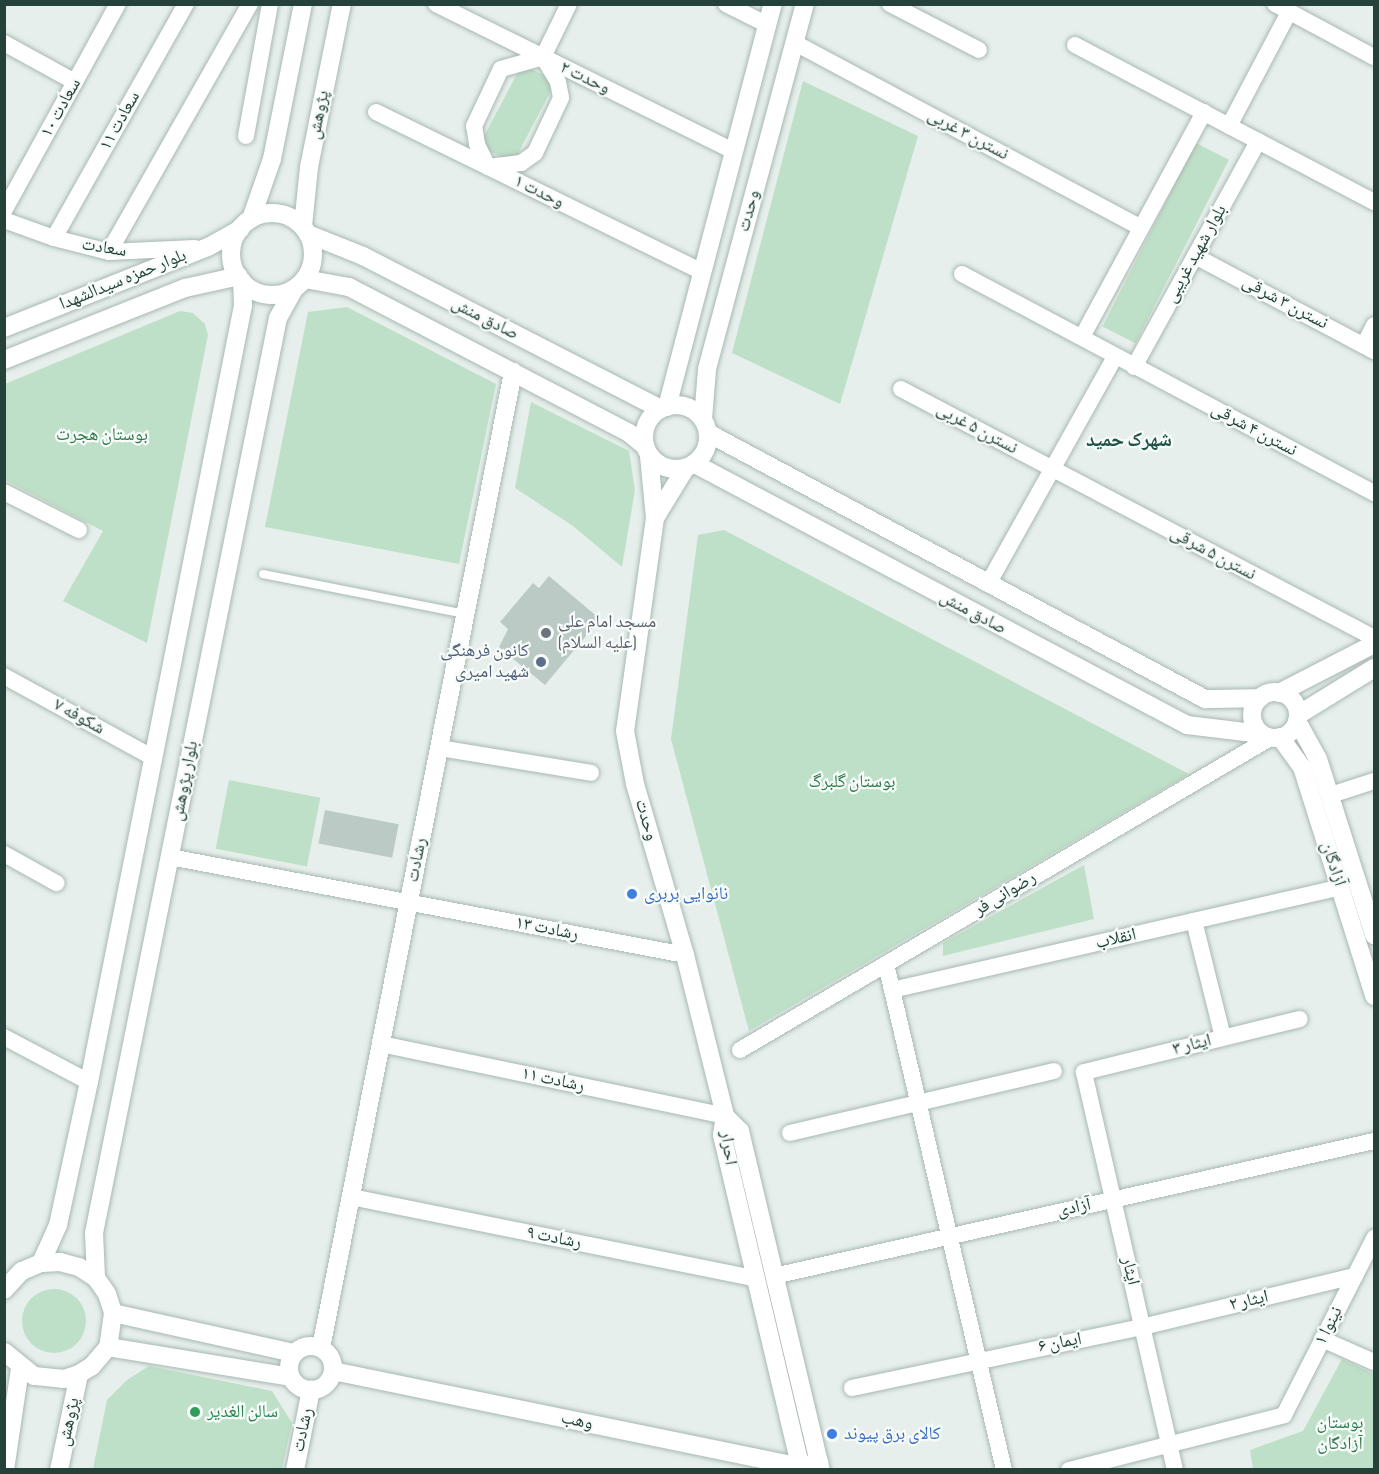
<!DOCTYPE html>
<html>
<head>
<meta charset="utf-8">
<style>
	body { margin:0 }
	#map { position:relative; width:1379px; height:1474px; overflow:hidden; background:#e6efeb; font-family:"Sofia Sans Condensed","Noto Naskh Arabic",sans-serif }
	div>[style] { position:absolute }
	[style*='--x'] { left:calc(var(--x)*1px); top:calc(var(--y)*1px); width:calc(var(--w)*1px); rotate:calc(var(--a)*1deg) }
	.green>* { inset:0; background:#bfe0c8; transform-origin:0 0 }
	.round { border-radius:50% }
	.building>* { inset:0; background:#bbcac4; transform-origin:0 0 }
	.roads { filter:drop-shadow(0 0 2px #a8b8b2) drop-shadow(0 0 2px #a8b8b2) }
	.lane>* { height:8px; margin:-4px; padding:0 4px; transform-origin:4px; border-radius:4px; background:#fff }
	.street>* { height:16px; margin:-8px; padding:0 8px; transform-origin:8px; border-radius:8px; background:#fff }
	.secondary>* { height:18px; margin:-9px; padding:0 9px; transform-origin:9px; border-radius:9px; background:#fff }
	.secondary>.ring { margin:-9px; padding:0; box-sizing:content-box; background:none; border:18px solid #fff; border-radius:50% }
	.dots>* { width:16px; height:16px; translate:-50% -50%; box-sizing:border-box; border:3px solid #f7fbf9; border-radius:50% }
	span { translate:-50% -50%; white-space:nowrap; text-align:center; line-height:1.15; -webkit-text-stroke:4.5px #f7fbf9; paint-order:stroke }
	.street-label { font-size:18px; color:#24423a }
	.park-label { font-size:18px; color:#2d7a4b }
	.worship-label { font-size:18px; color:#5b616d }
	.left { translate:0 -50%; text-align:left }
	.service-label { font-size:18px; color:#4e5e75 }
	.right { translate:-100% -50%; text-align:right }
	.shop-label { font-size:18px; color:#366cbe }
	.leisure-label { font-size:18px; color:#27864d }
	.neighbourhood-label { font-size:20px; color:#1f5548; font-weight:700 }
	.frame { position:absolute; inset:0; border:6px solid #24423a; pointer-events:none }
</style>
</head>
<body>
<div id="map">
	<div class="green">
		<div style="clip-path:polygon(527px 67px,550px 78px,553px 87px,516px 157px,508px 160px,485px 149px,482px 140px,519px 70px)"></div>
		<div style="clip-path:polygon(803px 81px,918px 136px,840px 404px,732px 353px)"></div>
		<div style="left:1196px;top:143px;width:37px;height:206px;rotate:27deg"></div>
		<div style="clip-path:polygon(347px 307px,496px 384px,459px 564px,265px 527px,308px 312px)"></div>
		<div style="clip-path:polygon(180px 311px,193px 313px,205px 324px,208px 335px,147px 643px,63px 601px,103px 531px,5px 480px,5px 384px)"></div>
		<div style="clip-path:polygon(531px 402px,629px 451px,635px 490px,622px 567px,573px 526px,515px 488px)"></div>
		<div style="clip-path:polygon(724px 530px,1189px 774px,749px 1031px,671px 739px,698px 535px)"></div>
		<div style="left:229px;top:780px;width:93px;height:70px;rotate:11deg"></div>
		<div style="clip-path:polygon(1084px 865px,1094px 919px,943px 956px,943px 943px)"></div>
		<div class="round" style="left:22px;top:1289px;width:64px;height:64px"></div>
		<div style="clip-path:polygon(1342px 1359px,1374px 1374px,1374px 1469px,1253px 1469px,1250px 1450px,1303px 1431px)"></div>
		<div style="clip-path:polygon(149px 1366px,272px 1391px,292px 1423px,282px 1469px,93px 1469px,107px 1400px,127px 1380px)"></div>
	</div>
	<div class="building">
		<div style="clip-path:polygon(549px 576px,600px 619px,545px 685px,499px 647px,508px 629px,500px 622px,533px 583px,539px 588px)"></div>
		<div style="left:325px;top:810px;width:75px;height:34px;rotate:11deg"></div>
	</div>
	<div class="roads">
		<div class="lane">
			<div style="--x:263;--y:574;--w:206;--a:11.2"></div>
		</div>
		<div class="street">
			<div style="--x:436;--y:4;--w:332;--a:26.3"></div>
			<div style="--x:726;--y:4;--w:47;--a:26.6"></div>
			<div style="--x:890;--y:4;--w:100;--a:27.3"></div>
			<div style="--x:1275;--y:4;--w:112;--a:28.2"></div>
			<div style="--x:4;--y:43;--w:81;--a:28.8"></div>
			<div style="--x:795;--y:43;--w:392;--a:28.1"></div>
			<div style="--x:1075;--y:45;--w:338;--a:27.7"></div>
			<div style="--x:543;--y:57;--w:29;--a:59"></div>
			<div style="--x:558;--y:82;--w:16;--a:79"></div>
			<div style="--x:561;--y:98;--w:61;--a:115.3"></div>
			<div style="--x:535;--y:153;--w:17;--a:144"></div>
			<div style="--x:521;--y:163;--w:33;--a:173"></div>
			<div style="--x:488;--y:167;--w:25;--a:-116"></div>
			<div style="--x:477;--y:144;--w:18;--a:-99"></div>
			<div style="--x:474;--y:126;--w:63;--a:-64.7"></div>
			<div style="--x:501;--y:69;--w:44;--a:-15.9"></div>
			<div style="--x:543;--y:57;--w:59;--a:-63.9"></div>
			<div style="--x:376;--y:112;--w:363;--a:26.1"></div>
			<div style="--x:1229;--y:126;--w:129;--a:-62.2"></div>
			<div style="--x:246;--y:136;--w:134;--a:-79.7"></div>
			<div style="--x:4;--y:211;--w:236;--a:-61.2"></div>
			<div style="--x:4;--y:220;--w:53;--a:19.8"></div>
			<div style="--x:54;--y:238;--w:57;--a:14.3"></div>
			<div style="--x:109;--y:252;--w:86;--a:-2.7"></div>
			<div style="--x:54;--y:238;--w:269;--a:-60.6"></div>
			<div style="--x:109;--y:252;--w:285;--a:-60.4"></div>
			<div style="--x:1195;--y:256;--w:203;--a:28"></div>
			<div style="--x:962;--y:274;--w:467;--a:28"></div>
			<div style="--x:1082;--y:337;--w:256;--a:-61.5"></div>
			<div style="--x:1364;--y:345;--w:22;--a:-63"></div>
			<div style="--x:1134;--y:367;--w:258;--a:-61.2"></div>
			<div style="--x:901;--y:389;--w:535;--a:27.76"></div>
			<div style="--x:4;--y:492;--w:84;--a:26.9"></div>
			<div style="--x:988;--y:584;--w:260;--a:-60.8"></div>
			<div style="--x:4;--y:676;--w:171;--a:28.7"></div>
			<div style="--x:439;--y:748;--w:154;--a:9.3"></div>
			<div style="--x:1331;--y:795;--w:45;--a:-18"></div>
			<div style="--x:4;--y:854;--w:60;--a:29.1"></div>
			<div style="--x:170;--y:857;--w:524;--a:10.77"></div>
			<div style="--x:1194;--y:921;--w:120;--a:76"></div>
			<div style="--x:886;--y:964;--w:520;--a:76.87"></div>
			<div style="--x:892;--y:990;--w:460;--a:-12.9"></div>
			<div style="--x:4;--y:1037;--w:96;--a:27.9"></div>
			<div style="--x:381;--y:1044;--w:351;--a:11.8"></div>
			<div style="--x:740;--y:1050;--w:615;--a:-30.48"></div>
			<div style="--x:790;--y:1133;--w:271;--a:-13.2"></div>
			<div style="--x:351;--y:1197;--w:413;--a:11.4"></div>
			<div style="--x:774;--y:1276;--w:615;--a:-12.68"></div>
			<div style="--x:1322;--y:1339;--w:57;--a:23.9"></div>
			<div style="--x:852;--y:1388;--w:296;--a:-11.9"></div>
			<div style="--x:1142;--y:1327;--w:219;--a:-13.5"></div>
			<div style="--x:1069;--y:1470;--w:222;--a:-14.3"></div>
			<div style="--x:1284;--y:1415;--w:199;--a:-63"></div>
			<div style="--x:1175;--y:1470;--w:408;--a:-102.9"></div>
			<div style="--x:1084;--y:1072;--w:222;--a:-13.8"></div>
		</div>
		<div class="secondary">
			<div class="ring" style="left:231px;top:213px;width:64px;height:64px"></div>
			<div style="--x:251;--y:219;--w:64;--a:-70.7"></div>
			<div style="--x:272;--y:159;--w:158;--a:-78.7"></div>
			<div style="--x:303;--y:226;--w:59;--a:-84.2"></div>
			<div style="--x:309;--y:167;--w:166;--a:-78.6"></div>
			<div style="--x:308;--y:234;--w:59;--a:21.8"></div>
			<div style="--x:363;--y:256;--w:335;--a:27.2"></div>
			<div style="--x:305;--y:279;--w:45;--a:10.3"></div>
			<div style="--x:349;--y:287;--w:316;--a:27.5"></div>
			<div style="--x:629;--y:433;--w:21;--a:39"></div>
			<div style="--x:4;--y:328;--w:219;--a:-21.7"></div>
			<div style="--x:208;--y:247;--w:37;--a:-29"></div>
			<div style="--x:4;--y:360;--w:195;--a:-21.7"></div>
			<div style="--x:185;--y:288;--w:55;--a:-12.5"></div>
			<div class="ring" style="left:644px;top:405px;width:46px;height:46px"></div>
			<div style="--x:667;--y:407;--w:417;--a:-75.3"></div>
			<div style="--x:703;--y:419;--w:50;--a:-85.4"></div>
			<div style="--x:707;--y:369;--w:378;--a:-75"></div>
			<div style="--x:708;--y:433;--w:564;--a:28.16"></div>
			<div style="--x:1205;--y:699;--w:55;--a:-1"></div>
			<div style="--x:649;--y:456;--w:62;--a:84.5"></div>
			<div style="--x:655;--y:518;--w:215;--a:98"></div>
			<div style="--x:625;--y:731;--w:54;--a:79.3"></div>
			<div style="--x:635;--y:784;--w:178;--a:73.7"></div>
			<div style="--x:685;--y:955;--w:166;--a:76"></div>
			<div style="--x:725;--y:1116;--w:19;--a:99"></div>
			<div style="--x:722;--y:1135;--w:344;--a:76.7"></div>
			<div style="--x:695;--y:464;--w:557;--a:27.95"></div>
			<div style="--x:1187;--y:725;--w:75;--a:6.9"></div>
			<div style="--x:655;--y:518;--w:57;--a:-58.5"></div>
			<div class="ring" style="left:1252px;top:692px;width:28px;height:28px"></div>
			<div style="--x:1279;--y:693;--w:107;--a:-27.3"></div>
			<div style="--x:1298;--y:715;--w:89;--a:-31.7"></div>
			<div style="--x:1297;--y:721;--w:43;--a:61.1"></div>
			<div style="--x:1318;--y:759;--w:185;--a:72.3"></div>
			<div style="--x:1280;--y:737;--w:37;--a:54"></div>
			<div style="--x:1302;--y:767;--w:240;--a:72.5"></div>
			<div style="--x:725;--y:1116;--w:21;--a:45"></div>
			<div style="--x:740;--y:1131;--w:349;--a:76.6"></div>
			<div style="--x:41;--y:1263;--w:42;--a:-65.9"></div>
			<div style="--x:58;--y:1225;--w:146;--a:-77.8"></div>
			<div style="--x:89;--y:1082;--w:791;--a:-78.78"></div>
			<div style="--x:243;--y:306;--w:25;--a:-92"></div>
			<div style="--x:96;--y:1278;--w:45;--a:-92.5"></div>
			<div style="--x:94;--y:1233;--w:933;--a:-78.63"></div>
			<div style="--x:278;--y:318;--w:33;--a:-61"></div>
			<div style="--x:4;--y:1290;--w:26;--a:-47"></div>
			<div style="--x:22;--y:1271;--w:21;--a:-23"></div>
			<div style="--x:41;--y:1263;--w:19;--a:-3"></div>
			<div style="--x:60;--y:1262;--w:20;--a:15"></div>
			<div style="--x:79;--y:1267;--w:20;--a:33"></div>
			<div style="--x:96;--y:1278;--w:19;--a:55"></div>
			<div style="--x:107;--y:1294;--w:20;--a:72"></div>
			<div style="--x:113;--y:1313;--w:34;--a:98"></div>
			<div style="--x:108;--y:1347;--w:25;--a:130"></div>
			<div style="--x:92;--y:1366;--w:15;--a:148"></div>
			<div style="--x:79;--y:1374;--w:16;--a:162"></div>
			<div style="--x:64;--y:1379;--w:30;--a:-174"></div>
			<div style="--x:34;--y:1376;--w:38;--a:-141"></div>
			<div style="--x:113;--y:1313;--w:185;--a:12.5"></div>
			<div class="ring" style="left:289px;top:1346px;width:26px;height:26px"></div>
			<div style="--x:108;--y:1347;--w:185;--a:9.3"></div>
			<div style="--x:321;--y:1348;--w:995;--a:-78.87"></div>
			<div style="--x:333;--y:1371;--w:477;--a:11.6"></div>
			<div style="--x:800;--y:1467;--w:20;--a:-15"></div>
			<div style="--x:5;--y:1470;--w:102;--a:-81.6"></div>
			<div style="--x:59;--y:1470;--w:98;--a:-78.2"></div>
			<div style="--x:295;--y:1470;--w:82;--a:-78.7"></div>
		</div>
	</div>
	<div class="dots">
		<div style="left:546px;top:633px;background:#6b7280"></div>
		<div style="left:541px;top:662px;background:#5c6f8a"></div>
		<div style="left:632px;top:894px;background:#3f7fe0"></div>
		<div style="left:195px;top:1412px;background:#2e9e5b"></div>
		<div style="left:832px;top:1434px;background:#3f7fe0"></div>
	</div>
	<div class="street-label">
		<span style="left:585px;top:78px;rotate:26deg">وحدت ۲</span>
		<span style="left:61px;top:108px;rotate:-61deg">سعادت ۱۰</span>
		<span style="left:319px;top:115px;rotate:-79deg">پژوهش</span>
		<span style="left:120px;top:121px;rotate:-61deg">سعادت ۱۱</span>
		<span style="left:968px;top:135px;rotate:28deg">نسترن ۳ غربی</span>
		<span style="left:539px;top:192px;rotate:26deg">وحدت ۱</span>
		<span style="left:749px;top:211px;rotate:-75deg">وحدت</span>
		<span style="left:104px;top:248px;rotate:9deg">سعادت</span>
		<span style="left:1196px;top:254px;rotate:-61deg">بلوار شهید غریبی</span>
		<span style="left:123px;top:280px;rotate:-22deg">بلوار حمزه سیدالشهدا</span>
		<span style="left:1285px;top:303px;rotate:28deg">نسترن ۳ شرقی</span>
		<span style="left:485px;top:319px;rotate:27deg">صادق منش</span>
		<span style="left:977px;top:429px;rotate:28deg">نسترن ۵ غربی</span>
		<span style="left:1254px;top:430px;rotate:28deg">نسترن ۴ شرقی</span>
		<span style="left:1213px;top:554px;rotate:28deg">نسترن ۵ شرقی</span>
		<span style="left:973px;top:613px;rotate:28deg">صادق منش</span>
		<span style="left:79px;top:717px;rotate:29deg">شکوفه ۷</span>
		<span style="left:185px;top:781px;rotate:-79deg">بلوار پژوهش</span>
		<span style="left:646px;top:820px;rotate:74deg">وحدت</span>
		<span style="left:417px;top:860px;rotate:-79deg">رشادت</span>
		<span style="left:1333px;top:864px;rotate:72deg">آزادگان</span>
		<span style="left:1005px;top:894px;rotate:-31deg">رضوانی فر</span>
		<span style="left:547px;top:929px;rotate:11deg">رشادت ۱۳</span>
		<span style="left:1116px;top:939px;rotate:-13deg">انقلاب</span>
		<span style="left:1192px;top:1045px;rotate:-14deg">ایثار ۳</span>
		<span style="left:553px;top:1080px;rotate:12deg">رشادت ۱۱</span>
		<span style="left:728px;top:1148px;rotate:82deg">احرار</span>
		<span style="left:1074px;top:1208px;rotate:-12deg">آزادی</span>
		<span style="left:554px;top:1238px;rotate:11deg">رشادت ۹</span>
		<span style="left:1130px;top:1271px;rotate:77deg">ایثار</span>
		<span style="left:1249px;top:1301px;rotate:-13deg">ایثار ۲</span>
		<span style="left:1329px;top:1326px;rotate:-63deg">نینوا ۱</span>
		<span style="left:1060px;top:1343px;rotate:-11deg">ایمان ۶</span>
		<span style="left:577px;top:1421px;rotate:12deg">وهب</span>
		<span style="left:69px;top:1422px;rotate:-78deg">پژوهش</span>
		<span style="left:303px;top:1430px;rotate:-78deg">رشادت</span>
	</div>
	<div class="park-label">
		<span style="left:102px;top:435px">بوستان هجرت</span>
		<span style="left:852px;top:782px">بوستان گلبرگ</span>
		<span style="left:1340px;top:1434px">بوستان<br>آزادگان</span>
	</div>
	<div class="worship-label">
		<span class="left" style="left:558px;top:633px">مسجد امام علی<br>(علیه السلام)</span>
	</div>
	<div class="service-label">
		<span class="right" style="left:529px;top:662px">کانون فرهنگی<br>شهید امیری</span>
	</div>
	<div class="shop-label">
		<span class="left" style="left:644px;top:894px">نانوایی بربری</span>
		<span class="left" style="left:844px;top:1434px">کالای برق پیوند</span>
	</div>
	<div class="leisure-label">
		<span class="left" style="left:207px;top:1412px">سالن الغدیر</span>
	</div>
	<div class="neighbourhood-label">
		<span style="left:1129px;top:440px">شهرک حمید</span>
	</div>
	<div class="frame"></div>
</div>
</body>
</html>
